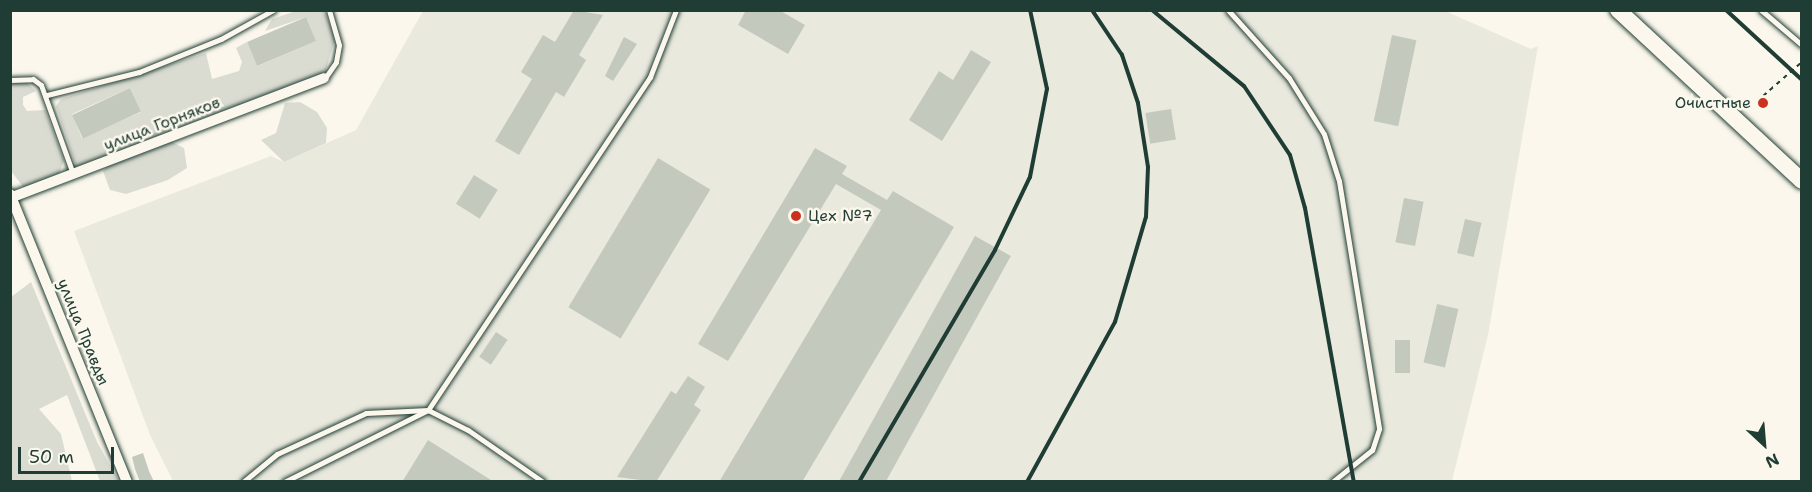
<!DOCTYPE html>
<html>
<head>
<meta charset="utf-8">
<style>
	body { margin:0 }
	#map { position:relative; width:1812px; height:492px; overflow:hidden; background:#fbf7ec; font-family:"Shantell Sans",sans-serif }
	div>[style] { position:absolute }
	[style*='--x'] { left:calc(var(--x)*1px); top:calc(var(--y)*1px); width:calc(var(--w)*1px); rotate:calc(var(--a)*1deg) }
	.built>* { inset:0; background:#eae9de }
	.green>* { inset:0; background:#dbdcd1 }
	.building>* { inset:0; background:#c4c9be; transform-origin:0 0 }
	.path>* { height:2px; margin-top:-1px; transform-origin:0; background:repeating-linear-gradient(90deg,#1f3d34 0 4.5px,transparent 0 9px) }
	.roads { filter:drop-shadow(0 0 2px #1f3d34) drop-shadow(0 0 2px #1f3d34) }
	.service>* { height:5px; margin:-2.5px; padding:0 2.5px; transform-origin:2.5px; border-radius:2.5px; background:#fbf7ec }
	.minor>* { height:10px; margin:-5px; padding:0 5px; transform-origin:5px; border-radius:5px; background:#fbf7ec }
	.secondary>* { height:16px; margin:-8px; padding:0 8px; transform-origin:8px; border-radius:8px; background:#fbf7ec }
	.rail>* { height:4px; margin:-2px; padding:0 2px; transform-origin:2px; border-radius:2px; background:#1f3d34 }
	.dots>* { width:16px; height:16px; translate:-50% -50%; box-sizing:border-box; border:3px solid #fbf7ec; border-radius:50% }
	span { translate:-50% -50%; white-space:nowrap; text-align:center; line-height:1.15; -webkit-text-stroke:5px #fbf7ec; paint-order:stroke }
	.poi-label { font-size:16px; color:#1f3d34 }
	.right { translate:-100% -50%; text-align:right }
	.left { translate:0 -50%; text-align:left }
	.street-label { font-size:16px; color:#1f3d34 }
	.frame { position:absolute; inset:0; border:12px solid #1f3d34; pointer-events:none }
	.north { position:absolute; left:1734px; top:414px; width:60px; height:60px; -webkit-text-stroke:4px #fbf7ec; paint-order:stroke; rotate:154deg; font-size:16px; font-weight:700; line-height:24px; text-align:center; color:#1f3d34 }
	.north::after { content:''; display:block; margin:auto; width:21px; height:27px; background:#1f3d34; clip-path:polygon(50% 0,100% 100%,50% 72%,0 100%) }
	.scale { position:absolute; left:18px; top:447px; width:96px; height:27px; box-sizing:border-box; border:3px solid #1f3d34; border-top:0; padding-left:8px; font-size:18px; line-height:21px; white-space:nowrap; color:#1f3d34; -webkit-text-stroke:4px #fbf7ec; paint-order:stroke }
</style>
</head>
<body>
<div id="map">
	<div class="built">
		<div style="clip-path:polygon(1443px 10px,1531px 49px,1538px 46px,1488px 335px,1452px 481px,173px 481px,150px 435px,74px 231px,271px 156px,284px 162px,356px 130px,423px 11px)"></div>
	</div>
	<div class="green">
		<div style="clip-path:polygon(evenodd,296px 11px,325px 12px,335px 39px,324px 76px,77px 169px,56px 106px,61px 99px,206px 53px,212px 79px,239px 71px,242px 62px,236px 48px,247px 42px,258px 66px,316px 41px,306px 17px,265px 31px,272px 19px,296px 11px,130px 88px,141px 112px,82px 138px,72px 114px,130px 88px)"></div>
		<div style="clip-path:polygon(26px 82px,36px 91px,23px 97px,23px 105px,27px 111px,45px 110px,64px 160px,59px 174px,24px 188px,11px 171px,10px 84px)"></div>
		<div style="clip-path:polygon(300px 102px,317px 112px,327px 128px,326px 143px,284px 162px,261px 140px,276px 133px,285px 103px)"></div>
		<div style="clip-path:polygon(170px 141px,184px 148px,187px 168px,168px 180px,126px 194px,110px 190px,103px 171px,108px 166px)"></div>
		<div style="clip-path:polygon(31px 282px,97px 442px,119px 481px,100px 481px,67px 395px,39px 409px,61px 434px,72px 481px,11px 481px,11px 297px)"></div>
	</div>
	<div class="building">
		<div style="clip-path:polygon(574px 10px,603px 15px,579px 55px,586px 60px,564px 97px,556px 92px,519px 155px,495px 141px,532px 79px,521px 72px,543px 35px,555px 42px)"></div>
		<div style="clip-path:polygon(746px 10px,779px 10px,805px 25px,788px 54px,738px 25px)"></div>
		<div style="left:306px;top:17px;width:26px;height:64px;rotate:67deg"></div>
		<div style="left:1392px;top:35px;width:25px;height:88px;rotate:12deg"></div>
		<div style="clip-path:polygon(624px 37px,637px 44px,613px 81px,605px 76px)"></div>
		<div style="clip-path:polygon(971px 50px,991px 62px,942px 141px,909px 120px,939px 71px,953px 80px)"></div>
		<div style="left:130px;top:88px;width:26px;height:64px;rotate:65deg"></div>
		<div style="left:1171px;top:109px;width:31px;height:26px;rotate:81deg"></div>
		<div style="clip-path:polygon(815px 148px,847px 166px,842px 174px,887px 200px,893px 191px,954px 227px,802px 482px,719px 482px,881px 210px,836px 184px,728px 361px,698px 344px)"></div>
		<div style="left:658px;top:158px;width:61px;height:174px;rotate:31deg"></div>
		<div style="left:474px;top:175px;width:28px;height:34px;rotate:32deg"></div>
		<div style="left:1404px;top:198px;width:20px;height:45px;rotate:11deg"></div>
		<div style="left:1465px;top:219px;width:17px;height:35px;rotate:13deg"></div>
		<div style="left:975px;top:236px;width:41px;height:283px;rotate:29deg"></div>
		<div style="left:1437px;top:304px;width:22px;height:60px;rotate:13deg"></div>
		<div style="left:496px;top:332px;width:14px;height:30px;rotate:34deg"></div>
		<div style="left:1395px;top:340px;width:15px;height:33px"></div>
		<div style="clip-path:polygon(688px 376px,705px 387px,694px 405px,701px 410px,656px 482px,617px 477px,671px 391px,676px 394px)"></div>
		<div style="clip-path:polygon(428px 440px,494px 482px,402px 482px)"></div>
		<div style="clip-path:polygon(143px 453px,149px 471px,154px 482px,140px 482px,135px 469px,132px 457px)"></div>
	</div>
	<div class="path">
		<div style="--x:1763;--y:96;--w:52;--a:-41.1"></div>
	</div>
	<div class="roads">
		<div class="service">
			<div style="--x:1228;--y:10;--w:91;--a:48.1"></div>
			<div style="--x:1289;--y:78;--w:66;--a:58"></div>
			<div style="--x:1324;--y:134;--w:49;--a:72.3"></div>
			<div style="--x:1339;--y:181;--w:251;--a:80.8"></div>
			<div style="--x:1379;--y:429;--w:22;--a:108"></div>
			<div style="--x:1372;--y:450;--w:51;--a:141.3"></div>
			<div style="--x:1761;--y:10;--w:54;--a:40.5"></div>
			<div style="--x:325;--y:78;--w:19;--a:-55"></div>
			<div style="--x:336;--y:62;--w:17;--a:-80"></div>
			<div style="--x:339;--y:45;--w:36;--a:-106"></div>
			<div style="--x:10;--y:80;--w:23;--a:-2"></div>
			<div style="--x:33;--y:79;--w:10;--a:37"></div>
			<div style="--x:41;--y:85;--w:95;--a:70.2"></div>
			<div style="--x:47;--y:95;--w:95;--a:-14"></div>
			<div style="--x:139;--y:72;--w:88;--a:-21.9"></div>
			<div style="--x:221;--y:39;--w:60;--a:-29.1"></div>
			<div style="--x:243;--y:482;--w:44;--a:-39.5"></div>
			<div style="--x:277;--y:454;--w:98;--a:-24.7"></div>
			<div style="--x:366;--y:413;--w:62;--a:-2.8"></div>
			<div style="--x:428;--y:410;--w:400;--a:-56.3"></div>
			<div style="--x:650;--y:77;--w:72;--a:-68.8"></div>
			<div style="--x:284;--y:482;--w:161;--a:-26.6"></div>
			<div style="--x:428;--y:410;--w:45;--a:26.6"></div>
			<div style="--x:468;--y:430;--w:91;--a:34.7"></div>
		</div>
		<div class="minor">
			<div style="--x:10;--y:194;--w:311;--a:67.9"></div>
			<div style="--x:10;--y:198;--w:336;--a:-20.9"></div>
		</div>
		<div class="secondary">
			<div style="--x:1618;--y:10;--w:251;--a:42.9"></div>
		</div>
	</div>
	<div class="rail">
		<div style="--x:1152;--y:10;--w:119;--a:39.6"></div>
		<div style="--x:1244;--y:86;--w:83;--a:56.3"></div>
		<div style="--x:1290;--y:155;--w:55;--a:74.2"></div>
		<div style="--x:1305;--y:208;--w:278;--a:79.9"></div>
		<div style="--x:1726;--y:10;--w:103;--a:42.6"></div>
		<div style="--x:859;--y:482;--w:269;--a:-59.6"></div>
		<div style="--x:995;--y:250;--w:81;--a:-64.4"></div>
		<div style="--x:1030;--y:177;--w:90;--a:-79.1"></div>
		<div style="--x:1047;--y:89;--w:81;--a:-102.1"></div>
		<div style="--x:1027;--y:482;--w:183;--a:-61.2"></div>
		<div style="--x:1115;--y:322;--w:109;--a:-73.6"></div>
		<div style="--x:1146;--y:217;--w:50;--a:-87.7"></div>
		<div style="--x:1148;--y:167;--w:65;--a:-98.9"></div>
		<div style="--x:1138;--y:103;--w:51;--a:-108.4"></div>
		<div style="--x:1122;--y:55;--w:54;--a:-123.7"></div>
	</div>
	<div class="dots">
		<div style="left:1763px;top:103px;background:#c8321e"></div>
		<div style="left:796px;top:216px;background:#c8321e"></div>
	</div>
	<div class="poi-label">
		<span class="right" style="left:1751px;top:103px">Очистные</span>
		<span class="left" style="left:808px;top:216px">Цех №7</span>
	</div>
	<div class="street-label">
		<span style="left:162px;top:124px;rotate:-21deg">улица Горняков</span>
		<span style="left:83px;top:332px;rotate:68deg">улица Правды</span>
	</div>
	<div class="frame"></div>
	<div class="north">N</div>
	<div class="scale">50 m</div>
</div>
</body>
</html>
